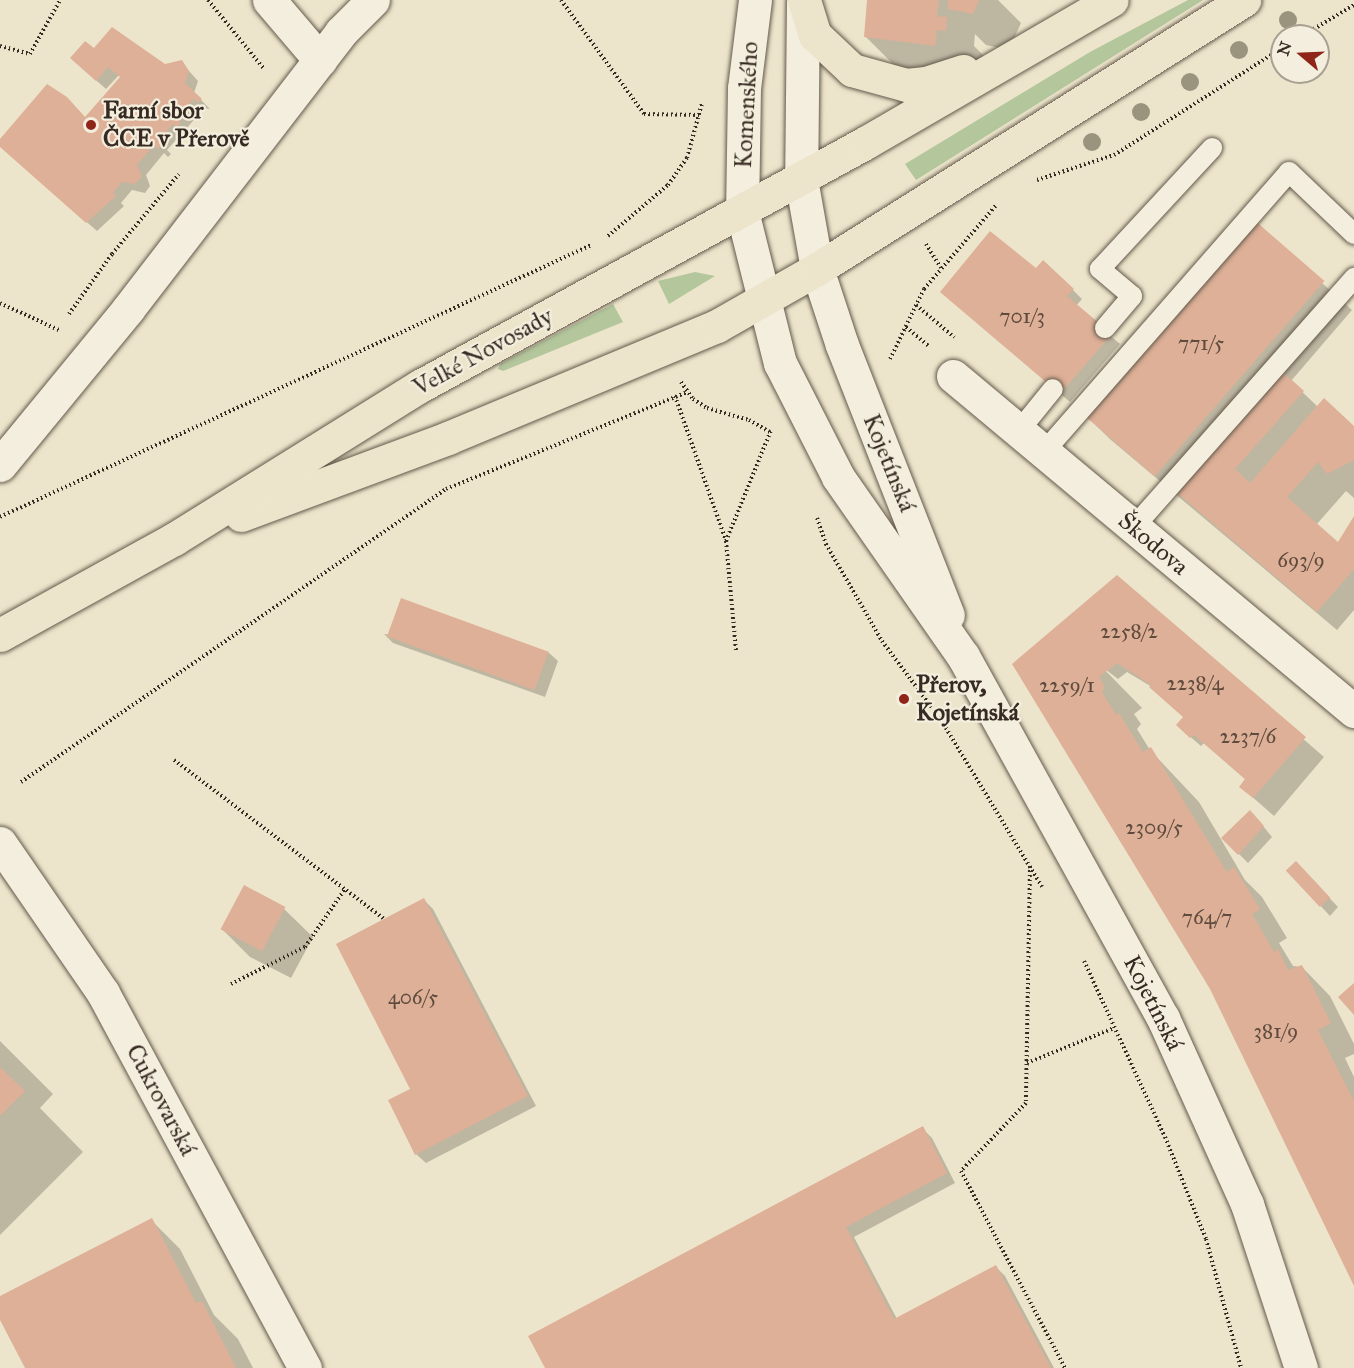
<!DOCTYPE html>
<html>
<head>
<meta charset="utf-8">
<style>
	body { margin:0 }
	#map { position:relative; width:1354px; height:1368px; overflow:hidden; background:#ede5cb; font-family:"IM FELL Great Primer",serif }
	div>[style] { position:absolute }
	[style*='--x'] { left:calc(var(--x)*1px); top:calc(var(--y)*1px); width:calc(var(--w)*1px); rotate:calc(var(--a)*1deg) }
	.green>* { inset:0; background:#b3c69c }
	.shadow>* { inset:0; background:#0003 }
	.building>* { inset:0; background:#ddb097; transform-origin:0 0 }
	.path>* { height:4px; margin-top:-2px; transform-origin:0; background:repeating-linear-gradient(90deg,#372a22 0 1.5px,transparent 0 4.5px) }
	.roads { filter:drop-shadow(0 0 2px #64594c) drop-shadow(0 0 2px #64594c) }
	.lane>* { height:20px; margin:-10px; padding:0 10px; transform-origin:10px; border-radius:10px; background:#f3eedd }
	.street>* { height:33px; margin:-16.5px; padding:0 16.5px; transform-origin:16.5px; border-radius:16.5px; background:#f3eedd }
	.secondary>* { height:33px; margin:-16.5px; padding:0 16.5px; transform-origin:16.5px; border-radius:16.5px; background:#f3eedd }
	.primary>* { height:33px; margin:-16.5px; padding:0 16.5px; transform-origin:16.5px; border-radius:16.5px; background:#ede5cb }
	.trees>* { width:18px; height:18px; margin:-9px; border-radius:50%; background:#9a947f }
	.dots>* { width:16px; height:16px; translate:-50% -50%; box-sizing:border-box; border:3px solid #f3eedd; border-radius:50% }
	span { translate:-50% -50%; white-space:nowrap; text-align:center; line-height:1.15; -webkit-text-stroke:4.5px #f3eedd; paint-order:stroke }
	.number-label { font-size:21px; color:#604c3f }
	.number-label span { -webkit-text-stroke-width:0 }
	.street-label { font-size:24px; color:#372a22 }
	.poi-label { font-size:24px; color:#372a22; font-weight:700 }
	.left { translate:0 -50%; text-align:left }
	.north { position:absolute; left:1270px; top:24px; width:60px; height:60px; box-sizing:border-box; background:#f3eedd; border:2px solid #a8a092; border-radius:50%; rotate:289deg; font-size:16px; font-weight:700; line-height:24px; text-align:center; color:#372a22 }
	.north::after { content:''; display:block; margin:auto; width:21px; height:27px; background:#8f2418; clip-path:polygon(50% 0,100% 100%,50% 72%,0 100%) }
</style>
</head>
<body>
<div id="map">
	<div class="green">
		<div style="clip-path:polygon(1188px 0,1203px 0,916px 180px,905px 164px,1090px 52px)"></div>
		<div style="clip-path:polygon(695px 272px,715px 276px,669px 304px,658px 281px)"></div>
		<div style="clip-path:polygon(613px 304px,623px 322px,503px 371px,498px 369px,500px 364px)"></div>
	</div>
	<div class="shadow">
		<div style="clip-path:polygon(869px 0,998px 0,1021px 23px,1009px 50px,986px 45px,975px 34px,974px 46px,983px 55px,982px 66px,902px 73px,865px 36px)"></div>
		<div style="clip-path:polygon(94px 50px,164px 65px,181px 62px,198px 81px,194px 93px,210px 109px,204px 108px,186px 129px,190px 133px,187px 136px,183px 132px,167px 150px,171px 154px,168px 157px,164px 153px,146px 175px,150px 186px,145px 193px,132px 190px,121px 203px,124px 206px,97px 231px,0 146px,0 141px,86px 118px,122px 77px,119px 75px,106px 89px,81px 67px)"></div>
		<div style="clip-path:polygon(1252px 220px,1352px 310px,1291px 381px,1318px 407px,1354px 427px,1354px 498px,1346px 491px,1316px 525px,1339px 544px,1354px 519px,1354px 610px,1337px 630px,1111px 440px,1082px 412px)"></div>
		<div style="clip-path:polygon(1037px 270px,1073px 290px,1082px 299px,1076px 306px,1120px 344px,1070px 402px,942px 292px)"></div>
		<div style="clip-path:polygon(1117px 577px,1324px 757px,1274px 816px,1241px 787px,1246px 780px,1204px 743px,1201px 746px,1187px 734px,1184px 717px,1152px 687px,1127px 672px,1118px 679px,1101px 666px,1142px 708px,1134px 714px,1141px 724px,1137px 729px,1150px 750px,1199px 802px,1245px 880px,1262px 897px,1287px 938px,1279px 943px,1293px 966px,1302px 967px,1330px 996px,1354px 1044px,1354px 1054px,1345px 1058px,1354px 1077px,1354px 1282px,1212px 989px,1068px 750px)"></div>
		<div style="clip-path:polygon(384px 634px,548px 652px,558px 661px,545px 697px,393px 643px)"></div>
		<div style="clip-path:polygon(1259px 821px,1272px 837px,1248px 863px,1223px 838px)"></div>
		<div style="clip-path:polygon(1288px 871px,1305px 872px,1338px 907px,1330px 916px)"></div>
		<div style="clip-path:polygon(424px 900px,433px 909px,536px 1106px,426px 1163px,416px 1154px)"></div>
		<div style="clip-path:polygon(284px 909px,313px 937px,291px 978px,250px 957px,222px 929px)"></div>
		<div style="clip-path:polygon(0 1041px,53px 1094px,40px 1108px,83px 1152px,0 1235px)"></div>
		<div style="clip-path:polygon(922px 1128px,932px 1138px,955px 1183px,854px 1237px,897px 1319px,996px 1267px,1005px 1276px,1054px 1368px,546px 1368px)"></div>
		<div style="clip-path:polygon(151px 1220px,180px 1249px,214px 1315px,238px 1339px,253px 1368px,26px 1368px,0 1316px,0 1298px)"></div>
	</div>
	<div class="building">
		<div style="clip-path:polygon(867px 0,939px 0,937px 16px,947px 17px,946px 31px,937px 30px,935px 46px,864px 37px)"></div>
		<div style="clip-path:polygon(948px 0,979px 0,973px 14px,948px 9px)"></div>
		<div style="clip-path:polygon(112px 27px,165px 64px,182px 60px,189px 71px,185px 83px,202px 99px,198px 103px,194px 99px,177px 119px,181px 122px,177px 127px,173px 124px,159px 140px,163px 144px,158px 149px,154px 145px,137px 165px,142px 176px,135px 184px,122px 182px,113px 193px,116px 196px,86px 223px,0 147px,0 139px,47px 84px,67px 97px,85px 117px,120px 77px,108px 67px,96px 81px,70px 58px,85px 41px,94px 48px)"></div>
		<div style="left:1252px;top:218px;width:96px;height:259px;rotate:41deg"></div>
		<div style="clip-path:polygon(990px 231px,1036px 268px,1043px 260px,1074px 289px,1067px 296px,1112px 334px,1060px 394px,940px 292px)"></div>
		<div style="clip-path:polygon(1284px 373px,1304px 391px,1235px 469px,1250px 483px,1324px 398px,1354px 426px,1354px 460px,1327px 474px,1318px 462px,1287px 497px,1338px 542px,1354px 516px,1354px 569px,1317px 612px,1176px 492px)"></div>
		<div style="clip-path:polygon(1117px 575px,1306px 737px,1253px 798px,1239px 787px,1245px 779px,1194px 735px,1190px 738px,1176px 725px,1183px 717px,1149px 687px,1151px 685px,1117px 663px,1099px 677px,1105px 687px,1102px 692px,1116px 715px,1119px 713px,1143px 752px,1151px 747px,1227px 872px,1234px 867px,1260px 909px,1252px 914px,1274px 952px,1278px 949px,1288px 970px,1302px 965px,1331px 1023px,1318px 1030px,1354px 1101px,1354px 1286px,1210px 989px,1012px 664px)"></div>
		<div style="left:401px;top:598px;width:157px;height:41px;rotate:20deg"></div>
		<div style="clip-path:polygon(1250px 810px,1264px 826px,1238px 855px,1221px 838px)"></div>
		<div style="left:1296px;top:861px;width:50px;height:14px;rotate:47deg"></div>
		<div style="left:244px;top:885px;width:47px;height:50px;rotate:28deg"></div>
		<div style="clip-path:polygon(424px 898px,528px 1096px,415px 1155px,388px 1100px,410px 1089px,336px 944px)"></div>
		<div style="clip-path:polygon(1354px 983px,1354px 1015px,1338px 997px)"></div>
		<div style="clip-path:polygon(0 1067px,25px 1091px,0 1116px)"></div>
		<div style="clip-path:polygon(923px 1126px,947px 1173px,846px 1227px,894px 1319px,996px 1265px,1051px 1368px,545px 1368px,528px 1336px)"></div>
		<div style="clip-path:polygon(152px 1218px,196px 1303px,202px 1301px,236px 1368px,25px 1368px,0 1320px,0 1296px)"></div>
	</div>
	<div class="path">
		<div style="--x:208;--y:0;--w:89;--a:50.9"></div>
		<div style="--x:561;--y:0;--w:141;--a:53.9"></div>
		<div style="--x:644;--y:114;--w:56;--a:1"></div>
		<div style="--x:1302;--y:36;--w:61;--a:-30.8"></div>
		<div style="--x:0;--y:46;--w:31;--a:15"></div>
		<div style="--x:30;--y:54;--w:62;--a:-60.9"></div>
		<div style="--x:1037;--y:180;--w:81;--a:-18"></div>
		<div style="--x:1114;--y:155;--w:199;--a:-32.5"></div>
		<div style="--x:608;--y:236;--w:79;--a:-40.4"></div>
		<div style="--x:668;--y:185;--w:33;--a:-55"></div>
		<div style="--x:687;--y:158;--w:57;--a:-74.7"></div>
		<div style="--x:926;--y:244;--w:28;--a:58"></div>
		<div style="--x:0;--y:303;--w:65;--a:24.6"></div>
		<div style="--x:916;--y:305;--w:50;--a:40.1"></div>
		<div style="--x:69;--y:314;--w:74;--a:-54.4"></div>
		<div style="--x:112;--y:254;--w:104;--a:-50.1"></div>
		<div style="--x:906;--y:327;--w:31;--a:40"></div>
		<div style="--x:890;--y:359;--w:78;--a:-64.1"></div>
		<div style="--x:924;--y:289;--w:112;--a:-49.3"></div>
		<div style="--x:681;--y:382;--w:21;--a:55"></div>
		<div style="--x:693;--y:399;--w:17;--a:33"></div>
		<div style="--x:707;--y:408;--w:44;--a:15.9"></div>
		<div style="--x:749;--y:420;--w:24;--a:30"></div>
		<div style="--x:675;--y:396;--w:154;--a:70.6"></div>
		<div style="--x:726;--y:541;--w:110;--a:84.8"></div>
		<div style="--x:0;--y:517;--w:651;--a:-24.71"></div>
		<div style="--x:817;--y:518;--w:28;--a:71"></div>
		<div style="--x:826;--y:544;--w:112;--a:60"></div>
		<div style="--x:882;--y:641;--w:99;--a:53.2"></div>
		<div style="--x:941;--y:720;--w:195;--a:58.8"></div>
		<div style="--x:726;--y:541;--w:120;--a:-67.9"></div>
		<div style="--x:174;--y:760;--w:263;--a:37.1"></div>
		<div style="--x:21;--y:782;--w:516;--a:-34.58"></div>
		<div style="--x:446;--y:489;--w:260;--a:-21.9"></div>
		<div style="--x:1030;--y:866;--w:237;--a:91"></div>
		<div style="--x:1026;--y:1103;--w:94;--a:133.7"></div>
		<div style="--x:961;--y:1171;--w:223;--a:62.2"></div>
		<div style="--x:1084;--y:961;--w:194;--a:65.3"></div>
		<div style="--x:1165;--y:1137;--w:110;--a:68.1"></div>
		<div style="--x:1206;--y:1239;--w:134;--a:74.8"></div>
		<div style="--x:231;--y:984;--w:83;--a:-26.6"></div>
		<div style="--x:305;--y:947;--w:70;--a:-55.4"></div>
		<div style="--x:1027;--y:1063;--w:94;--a:-21.9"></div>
	</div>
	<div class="roads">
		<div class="lane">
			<div style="--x:1105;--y:328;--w:42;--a:-49.8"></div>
			<div style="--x:1132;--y:296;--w:42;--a:-139.8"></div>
			<div style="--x:1100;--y:269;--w:165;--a:-47.2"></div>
			<div style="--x:1018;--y:432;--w:55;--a:-50.9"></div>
			<div style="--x:1043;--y:453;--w:373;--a:-48.8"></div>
			<div style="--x:1289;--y:172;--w:90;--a:43.6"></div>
			<div style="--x:1133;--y:528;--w:334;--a:-48.5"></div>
		</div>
		<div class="street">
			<div style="--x:269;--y:0;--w:79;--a:49.6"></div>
			<div style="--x:953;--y:376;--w:523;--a:39.88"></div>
			<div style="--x:0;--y:465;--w:202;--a:-50.6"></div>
			<div style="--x:128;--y:309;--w:349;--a:-52.4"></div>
			<div style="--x:341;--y:32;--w:45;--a:-45"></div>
			<div style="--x:0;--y:843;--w:182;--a:55.5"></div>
			<div style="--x:103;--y:993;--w:426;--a:61.7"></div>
		</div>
		<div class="secondary">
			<div style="--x:755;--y:0;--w:89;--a:97.1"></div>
			<div style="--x:744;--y:88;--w:123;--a:90.9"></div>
			<div style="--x:742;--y:211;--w:157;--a:76"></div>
			<div style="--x:780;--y:363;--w:128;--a:63"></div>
			<div style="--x:838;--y:477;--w:218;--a:55.1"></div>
			<div style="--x:963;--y:656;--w:414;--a:61.1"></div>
			<div style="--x:1163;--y:1018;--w:204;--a:65.7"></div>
			<div style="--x:1247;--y:1204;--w:173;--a:71.8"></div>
			<div style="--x:803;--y:2;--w:177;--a:90.6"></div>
			<div style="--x:801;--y:179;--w:91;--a:79.9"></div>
			<div style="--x:817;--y:269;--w:80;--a:71.8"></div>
			<div style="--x:842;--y:345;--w:290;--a:68.6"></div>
		</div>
		<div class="primary">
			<div style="--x:804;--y:0;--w:37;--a:73"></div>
			<div style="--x:815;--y:35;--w:51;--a:43.4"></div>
			<div style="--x:852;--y:70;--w:56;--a:15.5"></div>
			<div style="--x:906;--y:85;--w:20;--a:-6"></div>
			<div style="--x:926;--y:83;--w:39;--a:-18"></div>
			<div style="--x:241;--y:515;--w:221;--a:-20.4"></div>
			<div style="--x:448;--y:438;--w:291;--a:-22.6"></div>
			<div style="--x:717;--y:326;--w:115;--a:-29.7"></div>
			<div style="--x:817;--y:269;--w:505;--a:-32.21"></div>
			<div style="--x:0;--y:635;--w:199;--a:-28.9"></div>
			<div style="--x:174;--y:539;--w:290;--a:-31.9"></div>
			<div style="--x:420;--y:386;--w:507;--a:-28.64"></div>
			<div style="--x:865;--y:143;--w:285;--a:-30.1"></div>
		</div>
	</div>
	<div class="trees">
		<div style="left:1288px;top:20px"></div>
		<div style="left:1239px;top:50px"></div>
		<div style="left:1190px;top:82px"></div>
		<div style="left:1141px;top:112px"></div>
		<div style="left:1092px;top:142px"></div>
	</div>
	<div class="dots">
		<div style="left:91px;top:125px;background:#8f2418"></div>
		<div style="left:904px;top:699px;background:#8f2418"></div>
	</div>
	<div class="number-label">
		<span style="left:1022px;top:316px">701/3</span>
		<span style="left:1201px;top:343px">771/5</span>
		<span style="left:1301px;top:560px">693/9</span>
		<span style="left:1129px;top:631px">2258/2</span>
		<span style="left:1195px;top:683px">2238/4</span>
		<span style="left:1067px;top:685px">2259/1</span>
		<span style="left:1248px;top:736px">2237/6</span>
		<span style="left:1154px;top:827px">2309/5</span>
		<span style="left:1207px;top:917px">764/7</span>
		<span style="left:413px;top:997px">406/5</span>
		<span style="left:1276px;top:1031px">381/9</span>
	</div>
	<div class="street-label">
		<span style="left:747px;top:105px;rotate:-87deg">Komenského</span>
		<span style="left:483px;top:352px;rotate:-29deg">Velké Novosady</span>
		<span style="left:889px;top:463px;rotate:68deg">Kojetínská</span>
		<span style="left:1153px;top:544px;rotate:40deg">Škodova</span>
		<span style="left:1153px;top:1003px;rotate:63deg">Kojetínská</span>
		<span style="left:161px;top:1100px;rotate:62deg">Cukrovarská</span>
	</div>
	<div class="poi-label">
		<span class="left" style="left:103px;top:125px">Farní sbor<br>ČCE v Přerově</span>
		<span class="left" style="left:916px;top:699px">Přerov,<br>Kojetínská</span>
	</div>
	<div class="north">N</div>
</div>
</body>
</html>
